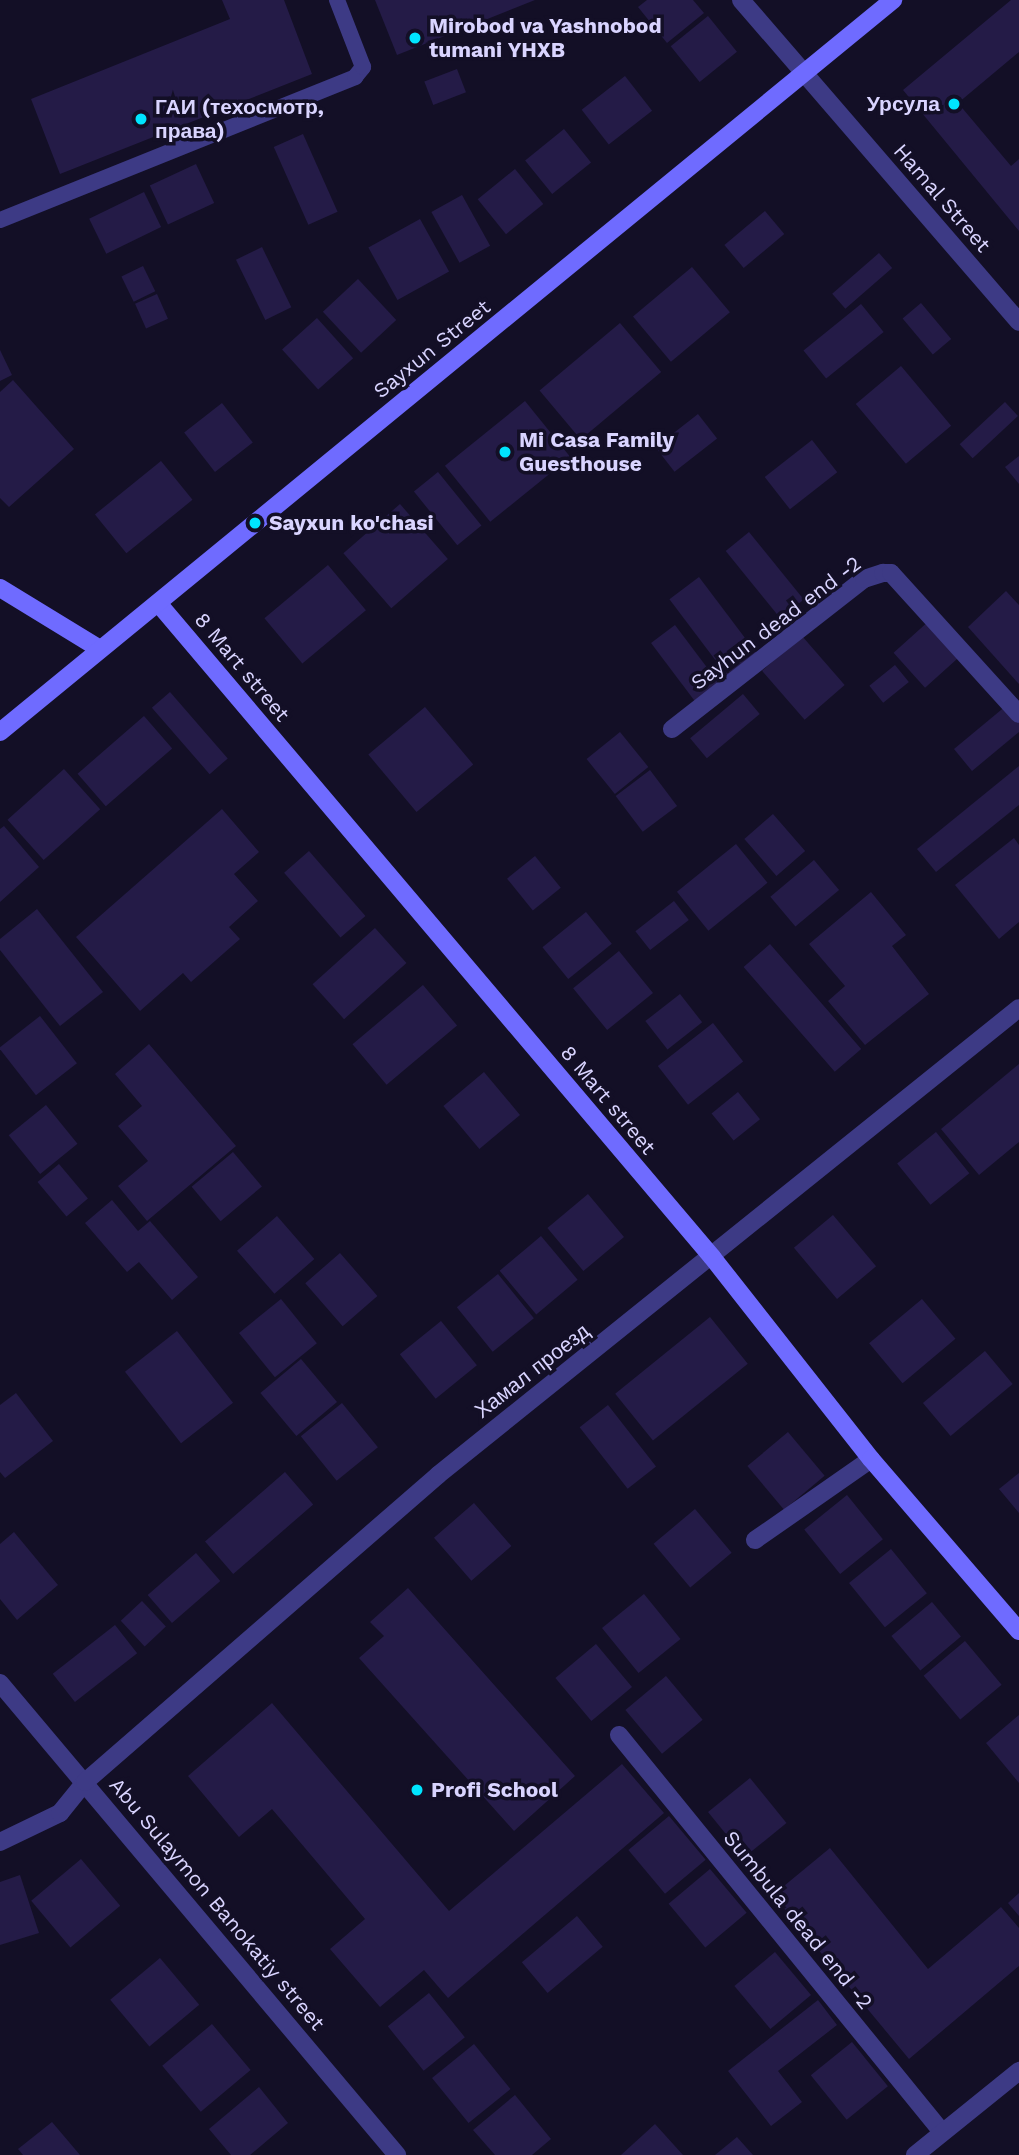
<!DOCTYPE html>
<html>
<head>
<meta charset="utf-8">
<style>
	body { margin:0 }
	#map { position:relative; width:1019px; height:2155px; overflow:hidden; background:#130f26; font-family:"Work Sans",sans-serif }
	div>[style] { position:absolute }
	[style*='--x'] { left:calc(var(--x)*1px); top:calc(var(--y)*1px); width:calc(var(--w)*1px); rotate:calc(var(--a)*1deg) }
	.building>* { inset:0; background:#241b47; transform-origin:0 0 }
	.lane>* { height:16px; margin:-8px; padding:0 8px; transform-origin:8px; border-radius:8px; background:#3d3a85 }
	.street>* { height:18px; margin:-9px; padding:0 9px; transform-origin:9px; border-radius:9px; background:#3d3a85 }
	.secondary>* { height:18px; margin:-9px; padding:0 9px; transform-origin:9px; border-radius:9px; background:#6f6bff }
	.dots>* { width:19px; height:19px; translate:-50% -50%; box-sizing:border-box; border:4px solid #130f26; border-radius:50% }
	span { translate:-50% -50%; white-space:nowrap; text-align:center; line-height:1.15; -webkit-text-stroke:7px #130f26; paint-order:stroke }
	.poi-label { font-size:21px; color:#d9d4ff; font-weight:700 }
	.left { translate:0 -50%; text-align:left }
	.right { translate:-100% -50%; text-align:right }
	.street-label { font-size:21px; color:#d9d4ff }
</style>
</head>
<body>
<div id="map">
	<div class="building">
		<div style="clip-path:polygon(222px 0,284px 0,312px 74px,60px 174px,31px 99px,230px 19px)"></div>
		<div style="clip-path:polygon(375px 0,535px 0,397px 55px)"></div>
		<div style="clip-path:polygon(647px 0,693px 0,704px 13px,667px 43px,638px 7px)"></div>
		<div style="clip-path:polygon(1011px 0,1019px 0,1019px 52px,958px 103px,1011px 166px,1019px 159px,1019px 231px,903px 90px)"></div>
		<div style="left:708px;top:16px;width:46px;height:48px;rotate:51deg"></div>
		<div style="left:457px;top:69px;width:25px;height:35px;rotate:69deg"></div>
		<div style="left:625px;top:76px;width:44px;height:55px;rotate:52deg"></div>
		<div style="left:564px;top:129px;width:43px;height:50px;rotate:51deg"></div>
		<div style="left:303px;top:134px;width:85px;height:32px;rotate:66deg"></div>
		<div style="left:196px;top:164px;width:43px;height:51px;rotate:65deg"></div>
		<div style="left:515px;top:169px;width:45px;height:48px;rotate:51deg"></div>
		<div style="left:144px;top:192px;width:39px;height:61px;rotate:64deg"></div>
		<div style="left:462px;top:195px;width:58px;height:35px;rotate:61deg"></div>
		<div style="left:765px;top:211px;width:30px;height:53px;rotate:50deg"></div>
		<div style="left:420px;top:219px;width:60px;height:59px;rotate:61deg"></div>
		<div style="left:262px;top:247px;width:67px;height:29px;rotate:64deg"></div>
		<div style="left:879px;top:253px;width:20px;height:62px;rotate:49deg"></div>
		<div style="left:143px;top:266px;width:28px;height:24px;rotate:64deg"></div>
		<div style="left:692px;top:267px;width:59px;height:77px;rotate:50deg"></div>
		<div style="left:358px;top:279px;width:56px;height:48px;rotate:47deg"></div>
		<div style="left:157px;top:294px;width:27px;height:24px;rotate:66deg"></div>
		<div style="left:921px;top:303px;width:47px;height:24px;rotate:50deg"></div>
		<div style="left:861px;top:304px;width:36px;height:74px;rotate:51deg"></div>
		<div style="left:317px;top:318px;width:54px;height:47px;rotate:48deg"></div>
		<div style="left:620px;top:323px;width:64px;height:105px;rotate:50deg"></div>
		<div style="clip-path:polygon(0 350px,12px 375px,0 381px)"></div>
		<div style="left:901px;top:366px;width:78px;height:59px;rotate:50deg"></div>
		<div style="clip-path:polygon(13px 380px,74px 449px,9px 507px,0 498px,0 392px)"></div>
		<div style="left:525px;top:401px;width:72px;height:103px;rotate:51deg"></div>
		<div style="left:1005px;top:402px;width:19px;height:62px;rotate:47deg"></div>
		<div style="left:222px;top:403px;width:50px;height:48px;rotate:52deg"></div>
		<div style="left:698px;top:414px;width:31px;height:54px;rotate:52deg"></div>
		<div style="left:812px;top:440px;width:41px;height:60px;rotate:52deg"></div>
		<div style="clip-path:polygon(1019px 456px,1019px 484px,1005px 467px)"></div>
		<div style="left:161px;top:461px;width:50px;height:85px;rotate:51deg"></div>
		<div style="left:438px;top:472px;width:69px;height:31px;rotate:51deg"></div>
		<div style="left:400px;top:504px;width:73px;height:75px;rotate:49deg"></div>
		<div style="left:749px;top:532px;width:87px;height:30px;rotate:51deg"></div>
		<div style="left:328px;top:565px;width:59px;height:83px;rotate:50deg"></div>
		<div style="left:699px;top:577px;width:99px;height:37px;rotate:53deg"></div>
		<div style="clip-path:polygon(1006px 591px,1019px 605px,1019px 684px,968px 627px)"></div>
		<div style="left:930px;top:620px;width:47px;height:49px;rotate:48deg"></div>
		<div style="left:675px;top:625px;width:76px;height:30px;rotate:53deg"></div>
		<div style="left:802px;top:636px;width:65px;height:53px;rotate:49deg"></div>
		<div style="left:895px;top:665px;width:22px;height:33px;rotate:51deg"></div>
		<div style="left:170px;top:692px;width:88px;height:24px;rotate:49deg"></div>
		<div style="left:743px;top:694px;width:26px;height:69px;rotate:50deg"></div>
		<div style="clip-path:polygon(1007px 705px,1019px 719px,1019px 732px,972px 771px,954px 749px)"></div>
		<div style="left:425px;top:707px;width:75px;height:74px;rotate:50deg"></div>
		<div style="left:144px;top:716px;width:43px;height:88px;rotate:49deg"></div>
		<div style="left:620px;top:732px;width:45px;height:43px;rotate:51deg"></div>
		<div style="clip-path:polygon(1019px 766px,1019px 805px,936px 872px,917px 849px)"></div>
		<div style="left:64px;top:769px;width:54px;height:76px;rotate:48deg"></div>
		<div style="left:650px;top:770px;width:45px;height:43px;rotate:53deg"></div>
		<div style="clip-path:polygon(222px 809px,259px 852px,234px 874px,258px 901px,229px 927px,240px 939px,191px 982px,183px 973px,140px 1011px,76px 937px)"></div>
		<div style="left:773px;top:814px;width:49px;height:38px;rotate:49deg"></div>
		<div style="clip-path:polygon(4px 826px,39px 867px,0 902px,0 829px)"></div>
		<div style="clip-path:polygon(1014px 838px,1019px 845px,1019px 922px,999px 939px,955px 885px)"></div>
		<div style="left:736px;top:844px;width:50px;height:76px;rotate:51deg"></div>
		<div style="left:309px;top:851px;width:86px;height:33px;rotate:49deg"></div>
		<div style="left:535px;top:856px;width:41px;height:36px;rotate:51deg"></div>
		<div style="left:814px;top:860px;width:39px;height:57px;rotate:50deg"></div>
		<div style="clip-path:polygon(871px 892px,906px 935px,892px 946px,929px 994px,865px 1045px,828px 1001px,845px 986px,809px 944px)"></div>
		<div style="left:674px;top:901px;width:24px;height:49px;rotate:52deg"></div>
		<div style="clip-path:polygon(37px 909px,103px 992px,60px 1026px,0 950px,0 939px)"></div>
		<div style="left:586px;top:912px;width:41px;height:56px;rotate:51deg"></div>
		<div style="left:375px;top:928px;width:47px;height:84px;rotate:48deg"></div>
		<div style="left:770px;top:944px;width:139px;height:35px;rotate:49deg"></div>
		<div style="left:619px;top:951px;width:54px;height:59px;rotate:51deg"></div>
		<div style="left:423px;top:985px;width:53px;height:92px;rotate:50deg"></div>
		<div style="left:680px;top:994px;width:36px;height:44px;rotate:52deg"></div>
		<div style="left:40px;top:1016px;width:60px;height:52px;rotate:52deg"></div>
		<div style="left:713px;top:1023px;width:49px;height:70px;rotate:52deg"></div>
		<div style="clip-path:polygon(149px 1044px,236px 1146px,147px 1221px,118px 1186px,148px 1161px,118px 1126px,142px 1106px,115px 1074px)"></div>
		<div style="clip-path:polygon(1019px 1064px,1019px 1142px,979px 1175px,941px 1129px)"></div>
		<div style="left:484px;top:1072px;width:56px;height:53px;rotate:50deg"></div>
		<div style="left:738px;top:1092px;width:35px;height:34px;rotate:51deg"></div>
		<div style="left:46px;top:1105px;width:50px;height:48px;rotate:51deg"></div>
		<div style="left:936px;top:1132px;width:53px;height:50px;rotate:51deg"></div>
		<div style="left:233px;top:1152px;width:45px;height:54px;rotate:50deg"></div>
		<div style="left:59px;top:1164px;width:45px;height:28px;rotate:50deg"></div>
		<div style="left:588px;top:1194px;width:56px;height:53px;rotate:50deg"></div>
		<div style="clip-path:polygon(112px 1200px,138px 1231px,150px 1221px,198px 1277px,172px 1300px,139px 1262px,127px 1272px,85px 1223px)"></div>
		<div style="left:833px;top:1215px;width:67px;height:51px;rotate:50deg"></div>
		<div style="left:277px;top:1216px;width:57px;height:53px;rotate:49deg"></div>
		<div style="left:541px;top:1236px;width:57px;height:54px;rotate:50deg"></div>
		<div style="left:340px;top:1253px;width:57px;height:46px;rotate:49deg"></div>
		<div style="left:498px;top:1274px;width:57px;height:53px;rotate:51deg"></div>
		<div style="left:281px;top:1299px;width:57px;height:54px;rotate:51deg"></div>
		<div style="left:922px;top:1299px;width:52px;height:69px;rotate:50deg"></div>
		<div style="left:710px;top:1317px;width:60px;height:122px;rotate:51deg"></div>
		<div style="left:441px;top:1321px;width:57px;height:53px;rotate:51deg"></div>
		<div style="left:177px;top:1331px;width:91px;height:66px;rotate:52deg"></div>
		<div style="left:985px;top:1351px;width:43px;height:81px;rotate:50deg"></div>
		<div style="left:301px;top:1359px;width:56px;height:53px;rotate:50deg"></div>
		<div style="clip-path:polygon(16px 1393px,53px 1441px,5px 1478px,0 1472px,0 1405px)"></div>
		<div style="left:342px;top:1403px;width:57px;height:53px;rotate:51deg"></div>
		<div style="left:608px;top:1405px;width:78px;height:36px;rotate:52deg"></div>
		<div style="left:788px;top:1432px;width:57px;height:53px;rotate:50deg"></div>
		<div style="left:285px;top:1472px;width:43px;height:106px;rotate:49deg"></div>
		<div style="clip-path:polygon(1019px 1473px,1019px 1513px,999px 1489px)"></div>
		<div style="left:847px;top:1495px;width:57px;height:55px;rotate:51deg"></div>
		<div style="left:474px;top:1503px;width:57px;height:53px;rotate:49deg"></div>
		<div style="left:695px;top:1509px;width:57px;height:54px;rotate:50deg"></div>
		<div style="clip-path:polygon(14px 1532px,58px 1585px,17px 1620px,0 1599px,0 1544px)"></div>
		<div style="left:891px;top:1549px;width:57px;height:54px;rotate:51deg"></div>
		<div style="left:196px;top:1553px;width:37px;height:64px;rotate:49deg"></div>
		<div style="clip-path:polygon(408px 1588px,575px 1776px,514px 1831px,359px 1658px,384px 1636px,370px 1622px)"></div>
		<div style="left:644px;top:1594px;width:58px;height:54px;rotate:51deg"></div>
		<div style="left:142px;top:1601px;width:35px;height:29px;rotate:47deg"></div>
		<div style="left:932px;top:1602px;width:45px;height:53px;rotate:50deg"></div>
		<div style="left:115px;top:1625px;width:36px;height:79px;rotate:52deg"></div>
		<div style="left:965px;top:1641px;width:57px;height:54px;rotate:50deg"></div>
		<div style="left:596px;top:1644px;width:56px;height:53px;rotate:50deg"></div>
		<div style="left:666px;top:1676px;width:57px;height:53px;rotate:50deg"></div>
		<div style="clip-path:polygon(272px 1703px,449px 1911px,622px 1764px,664px 1813px,448px 1998px,424px 1970px,380px 2007px,330px 1949px,365px 1919px,272px 1809px,239px 1837px,188px 1776px)"></div>
		<div style="clip-path:polygon(1019px 1715px,1019px 1783px,986px 1743px)"></div>
		<div style="left:750px;top:1778px;width:58px;height:54px;rotate:51deg"></div>
		<div style="left:669px;top:1816px;width:57px;height:53px;rotate:50deg"></div>
		<div style="clip-path:polygon(830px 1848px,928px 1969px,1001px 1907px,1019px 1928px,1019px 1966px,909px 2059px,773px 1895px)"></div>
		<div style="left:81px;top:1859px;width:61px;height:65px;rotate:50deg"></div>
		<div style="left:710px;top:1869px;width:57px;height:54px;rotate:50deg"></div>
		<div style="clip-path:polygon(20px 1875px,39px 1933px,0 1945px,0 1882px)"></div>
		<div style="clip-path:polygon(1019px 1893px,1019px 1916px,1008px 1903px)"></div>
		<div style="left:577px;top:1916px;width:40px;height:72px;rotate:50deg"></div>
		<div style="left:775px;top:1952px;width:56px;height:53px;rotate:50deg"></div>
		<div style="left:160px;top:1958px;width:61px;height:65px;rotate:50deg"></div>
		<div style="left:429px;top:1993px;width:57px;height:53px;rotate:51deg"></div>
		<div style="clip-path:polygon(818px 2000px,837px 2025px,778px 2071px,802px 2102px,771px 2126px,728px 2071px)"></div>
		<div style="left:212px;top:2024px;width:60px;height:65px;rotate:50deg"></div>
		<div style="left:852px;top:2042px;width:57px;height:53px;rotate:51deg"></div>
		<div style="left:474px;top:2044px;width:58px;height:54px;rotate:51deg"></div>
		<div style="clip-path:polygon(259px 2087px,288px 2123px,250px 2155px,231px 2155px,209px 2129px)"></div>
		<div style="clip-path:polygon(515px 2095px,551px 2139px,532px 2155px,495px 2155px,473px 2130px)"></div>
		<div style="clip-path:polygon(52px 2122px,80px 2155px,23px 2155px,18px 2149px)"></div>
		<div style="clip-path:polygon(655px 2124px,683px 2155px,621px 2155px)"></div>
		<div style="clip-path:polygon(737px 2137px,753px 2155px,715px 2155px)"></div>
	</div>
	<div class="lane">
		<div style="--x:0;--y:220;--w:383;--a:-21.9"></div>
		<div style="--x:355;--y:77;--w:13;--a:-51"></div>
		<div style="--x:363;--y:67;--w:72;--a:-111.2"></div>
	</div>
	<div class="street">
		<div style="--x:741;--y:0;--w:425;--a:49.2"></div>
		<div style="--x:672;--y:729;--w:244;--a:-38"></div>
		<div style="--x:864;--y:579;--w:20;--a:-18"></div>
		<div style="--x:883;--y:573;--w:8;--a:0"></div>
		<div style="--x:891;--y:573;--w:190;--a:47.8"></div>
		<div style="--x:755;--y:1540;--w:141;--a:-34.9"></div>
		<div style="--x:0;--y:1683;--w:617;--a:49.93"></div>
		<div style="--x:619;--y:1735;--w:512;--a:50.87"></div>
		<div style="--x:0;--y:1842;--w:67;--a:-25.8"></div>
		<div style="--x:60;--y:1813;--w:40;--a:-51"></div>
		<div style="--x:85;--y:1782;--w:468;--a:-41"></div>
		<div style="--x:438;--y:1475;--w:745;--a:-38.79"></div>
		<div style="--x:915;--y:2155;--w:134;--a:-38.9"></div>
	</div>
	<div class="secondary">
		<div style="--x:0;--y:588;--w:117;--a:31.4"></div>
		<div style="--x:158;--y:603;--w:857;--a:49.73"></div>
		<div style="--x:712;--y:1257;--w:257;--a:51.8"></div>
		<div style="--x:871;--y:1459;--w:227;--a:49.3"></div>
		<div style="--x:0;--y:732;--w:1155;--a:-39.34"></div>
	</div>
	<div class="dots">
		<div style="left:415px;top:38px;background:#00e5ff"></div>
		<div style="left:954px;top:104px;background:#00e5ff"></div>
		<div style="left:141px;top:119px;background:#00e5ff"></div>
		<div style="left:505px;top:452px;background:#00e5ff"></div>
		<div style="left:255px;top:523px;background:#00e5ff"></div>
		<div style="left:417px;top:1790px;background:#00e5ff"></div>
	</div>
	<div class="poi-label">
		<span class="left" style="left:429px;top:38px">Mirobod va Yashnobod<br>tumani YHXB</span>
		<span class="right" style="left:940px;top:104px">Урсула</span>
		<span class="left" style="left:155px;top:119px">ГАИ (техосмотр,<br>права)</span>
		<span class="left" style="left:519px;top:452px">Mi Casa Family<br>Guesthouse</span>
		<span class="left" style="left:269px;top:523px">Sayxun ko'chasi</span>
		<span class="left" style="left:431px;top:1790px">Profi School</span>
	</div>
	<div class="street-label">
		<span style="left:942px;top:198px;rotate:49deg">Hamal Street</span>
		<span style="left:432px;top:349px;rotate:-39deg">Sayxun Street</span>
		<span style="left:776px;top:623px;rotate:-37deg">Sayhun dead end -2</span>
		<span style="left:242px;top:667px;rotate:50deg">8 Mart street</span>
		<span style="left:608px;top:1100px;rotate:50deg">8 Mart street</span>
		<span style="left:532px;top:1371px;rotate:-38deg">Хамал проезд</span>
		<span style="left:217px;top:1904px;rotate:50deg">Abu Sulaymon Banokatiy street</span>
		<span style="left:798px;top:1920px;rotate:51deg">Sumbula dead end -2</span>
	</div>
</div>
</body>
</html>
